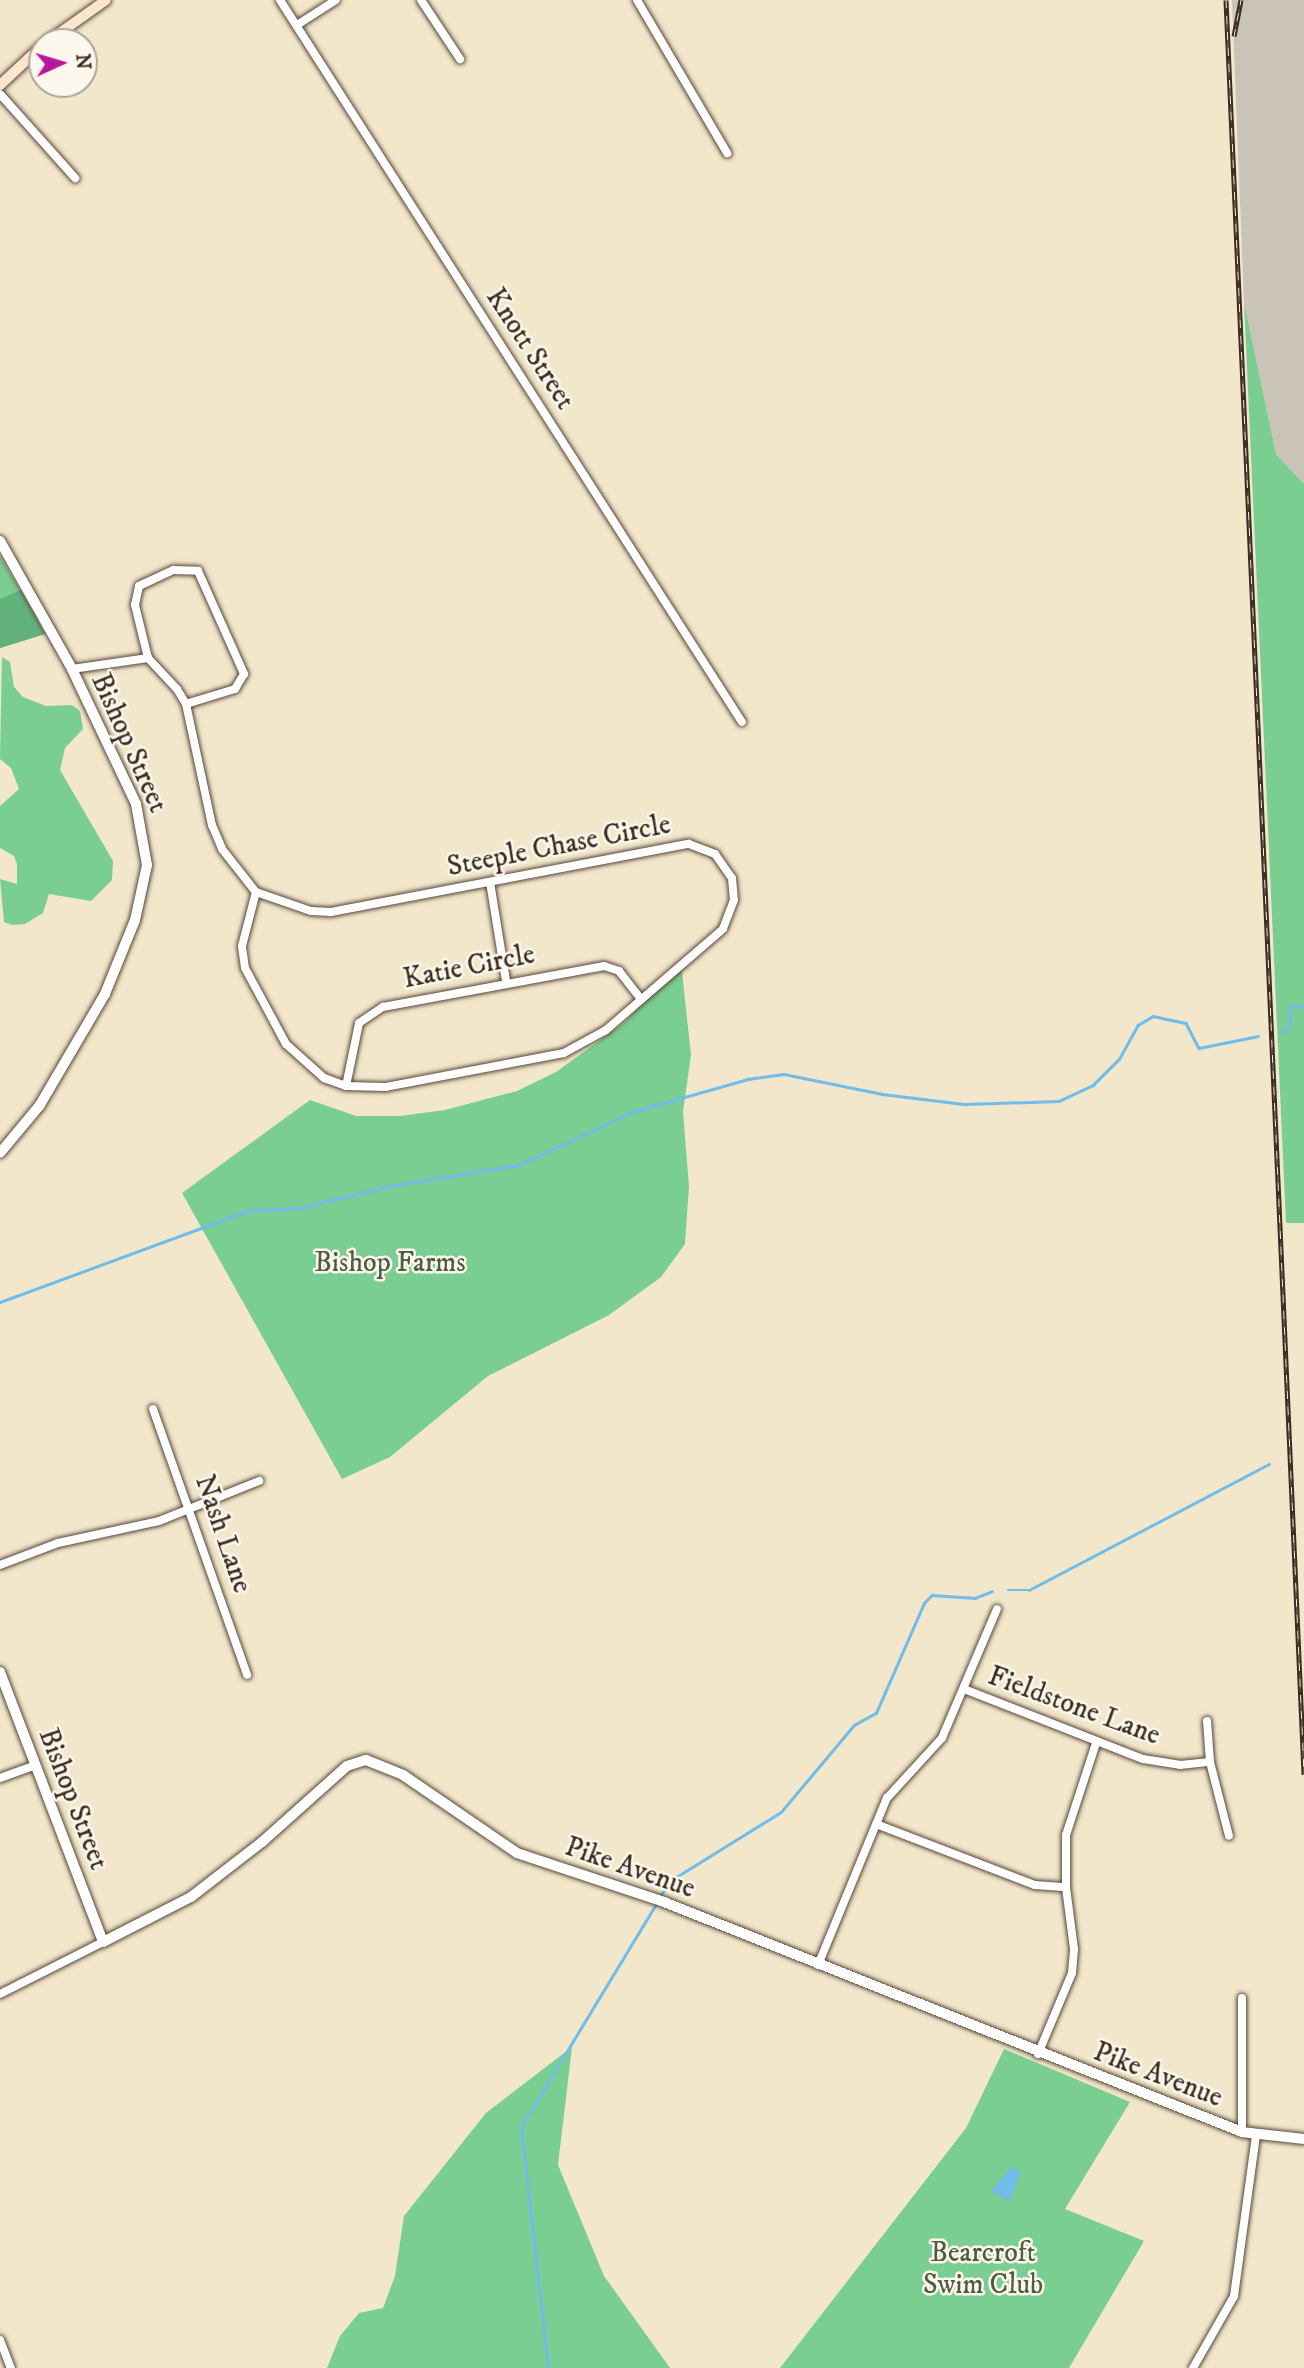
<!DOCTYPE html>
<html>
<head>
<meta charset="utf-8">
<style>
	body { margin:0 }
	#map { position:relative; width:1304px; height:2368px; overflow:hidden; background:#f2e6cb; font-family:"IM FELL DW Pica",serif }
	div>[style] { position:absolute }
	[style*='--x'] { left:calc(var(--x)*1px); top:calc(var(--y)*1px); width:calc(var(--w)*1px); rotate:calc(var(--a)*1deg) }
	.industrial>* { inset:0; background:#c9c3b8 }
	.green>* { inset:0; background:#7ace91 }
	.forest>* { inset:0; background:#63b17b }
	.water>* { inset:0; background:#70bdea }
	.stream>* { height:2.5px; margin:-1.25px; padding:0 1.25px; transform-origin:1.25px; border-radius:1.25px; background:#70bdea }
	.roads { filter:drop-shadow(0 0 2px #564638) drop-shadow(0 0 2px #564638) }
	.minor>* { height:8px; margin:-4px; padding:0 4px; transform-origin:4px; border-radius:4px; background:#fff }
	.tertiary>* { height:10px; margin:-5px; padding:0 5px; transform-origin:5px; border-radius:5px; background:#fff }
	.secondary>* { height:10px; margin:-5px; padding:0 5px; transform-origin:5px; border-radius:5px; background:#fbe5cf }
	.rail>* { height:5px; margin-top:-2.5px; transform-origin:0; background:repeating-linear-gradient(90deg,#fbf7ec 0 8px,#3b2a1e 0 16px); box-sizing:border-box; border-block:2px solid #3b2a1e }
	span { translate:-50% -50%; white-space:nowrap; text-align:center; line-height:1.15; -webkit-text-stroke:5px #fbf7ec; paint-order:stroke }
	.street-label { font-size:28px; color:#3b2a1e }
	.park-label { font-size:28px; color:#4e5b40 }
	.north { position:absolute; left:28px; top:28px; width:70px; height:70px; box-sizing:border-box; background:#fbf7ec; border:2px solid #aea59a; border-radius:50%; rotate:86deg; font-size:19px; font-weight:700; line-height:28px; text-align:center; color:#3b2a1e }
	.north::after { content:''; display:block; margin:auto; width:24px; height:32px; background:#b5179e; clip-path:polygon(50% 0,100% 100%,50% 72%,0 100%) }
</style>
</head>
<body>
<div id="map">
	<div class="industrial">
		<div style="clip-path:polygon(1232px 0,1304px 0,1304px 484px,1276px 454px,1244px 302px)"></div>
	</div>
	<div class="green">
		<div style="clip-path:polygon(1244px 302px,1276px 454px,1304px 484px,1304px 1223px,1286px 1223px)"></div>
		<div style="clip-path:polygon(0 556px,45px 634px,0 648px)"></div>
		<div style="clip-path:polygon(2px 657px,10px 662px,14px 687px,23px 697px,46px 706px,72px 705px,80px 711px,83px 729px,65px 748px,60px 770px,113px 861px,112px 880px,91px 901px,49px 894px,43px 913px,25px 924px,12px 925px,4px 922px,0 879px,17px 884px,17px 864px,14px 856px,0 848px,0 806px,19px 789px,11px 768px,0 759px)"></div>
		<div style="clip-path:polygon(681px 963px,691px 1055px,683px 1112px,689px 1186px,685px 1244px,661px 1277px,609px 1315px,488px 1376px,390px 1457px,342px 1479px,182px 1193px,310px 1100px,356px 1116px,400px 1116px,445px 1110px,517px 1091px,556px 1072px,624px 1023px)"></div>
		<div style="clip-path:polygon(572px 2047px,558px 2165px,604px 2276px,670px 2368px,327px 2368px,340px 2336px,359px 2313px,383px 2308px,395px 2276px,404px 2216px,486px 2113px)"></div>
		<div style="clip-path:polygon(1004px 2049px,1130px 2102px,1065px 2209px,1144px 2241px,1069px 2368px,780px 2368px,966px 2128px)"></div>
	</div>
	<div class="forest">
		<div style="clip-path:polygon(21px 590px,45px 634px,0 648px,0 599px)"></div>
	</div>
	<div class="water">
		<div style="clip-path:polygon(1012px 2167px,1021px 2172px,1010px 2201px,991px 2191px)"></div>
	</div>
	<div class="stream">
		<div style="--x:1282;--y:1032;--w:9;--a:-36"></div>
		<div style="--x:1289;--y:1027;--w:21;--a:-87"></div>
		<div style="--x:1290;--y:1006;--w:14;--a:4"></div>
		<div style="--x:0;--y:1302;--w:263;--a:-20.2"></div>
		<div style="--x:247;--y:1211;--w:52;--a:-3.3"></div>
		<div style="--x:299;--y:1208;--w:99;--a:-13.5"></div>
		<div style="--x:395;--y:1185;--w:126;--a:-9.2"></div>
		<div style="--x:519;--y:1165;--w:125;--a:-25.1"></div>
		<div style="--x:632;--y:1112;--w:121;--a:-15.9"></div>
		<div style="--x:748;--y:1079;--w:36;--a:-8"></div>
		<div style="--x:784;--y:1074;--w:100;--a:11.5"></div>
		<div style="--x:882;--y:1094;--w:84;--a:6.9"></div>
		<div style="--x:965;--y:1104;--w:94;--a:-1.8"></div>
		<div style="--x:1059;--y:1101;--w:38;--a:-25"></div>
		<div style="--x:1093;--y:1085;--w:37;--a:-45"></div>
		<div style="--x:1119;--y:1059;--w:39;--a:-61"></div>
		<div style="--x:1138;--y:1025;--w:17;--a:-31"></div>
		<div style="--x:1153;--y:1016;--w:34;--a:12"></div>
		<div style="--x:1186;--y:1023;--w:28;--a:63"></div>
		<div style="--x:1199;--y:1048;--w:60;--a:-11.5"></div>
		<div style="--x:1008;--y:1590;--w:21;--a:0"></div>
		<div style="--x:1029;--y:1590;--w:271;--a:-27.7"></div>
		<div style="--x:660;--y:1896;--w:21;--a:-53"></div>
		<div style="--x:673;--y:1879;--w:127;--a:-31.8"></div>
		<div style="--x:781;--y:1812;--w:114;--a:-50"></div>
		<div style="--x:854;--y:1725;--w:25;--a:-29"></div>
		<div style="--x:876;--y:1713;--w:120;--a:-66.4"></div>
		<div style="--x:924;--y:1603;--w:11;--a:-45"></div>
		<div style="--x:932;--y:1595;--w:43;--a:4"></div>
		<div style="--x:975;--y:1598;--w:18;--a:-22"></div>
		<div style="--x:548;--y:2368;--w:243;--a:-96.4"></div>
		<div style="--x:521;--y:2127;--w:263;--a:-58.8"></div>
	</div>
	<div class="roads">
		<div class="minor">
			<div style="--x:280;--y:0;--w:857;--a:57.39"></div>
			<div style="--x:421;--y:0;--w:71;--a:56.5"></div>
			<div style="--x:637;--y:0;--w:178;--a:59.5"></div>
			<div style="--x:297;--y:25;--w:46;--a:-32.7"></div>
			<div style="--x:0;--y:94;--w:113;--a:48.2"></div>
			<div style="--x:148;--y:658;--w:55;--a:-103.8"></div>
			<div style="--x:135;--y:605;--w:19;--a:-78"></div>
			<div style="--x:139;--y:586;--w:38;--a:-25"></div>
			<div style="--x:174;--y:570;--w:24;--a:2"></div>
			<div style="--x:198;--y:571;--w:113;--a:65.9"></div>
			<div style="--x:244;--y:674;--w:17;--a:121"></div>
			<div style="--x:235;--y:689;--w:51;--a:163"></div>
			<div style="--x:72;--y:669;--w:77;--a:-8.2"></div>
			<div style="--x:148;--y:658;--w:42;--a:46.9"></div>
			<div style="--x:177;--y:689;--w:17;--a:59"></div>
			<div style="--x:186;--y:704;--w:124;--a:77.9"></div>
			<div style="--x:212;--y:825;--w:26;--a:67"></div>
			<div style="--x:222;--y:849;--w:55;--a:51.7"></div>
			<div style="--x:689;--y:844;--w:28;--a:21"></div>
			<div style="--x:715;--y:854;--w:29;--a:55"></div>
			<div style="--x:732;--y:878;--w:22;--a:85"></div>
			<div style="--x:734;--y:900;--w:31;--a:111"></div>
			<div style="--x:723;--y:929;--w:155;--a:139.2"></div>
			<div style="--x:606;--y:1030;--w:48;--a:151.3"></div>
			<div style="--x:564;--y:1053;--w:181;--a:169.2"></div>
			<div style="--x:386;--y:1087;--w:40;--a:-178.6"></div>
			<div style="--x:346;--y:1086;--w:23;--a:-160"></div>
			<div style="--x:324;--y:1078;--w:51;--a:-138.2"></div>
			<div style="--x:286;--y:1044;--w:86;--a:-118.3"></div>
			<div style="--x:245;--y:968;--w:22;--a:-98"></div>
			<div style="--x:242;--y:946;--w:56;--a:-75.5"></div>
			<div style="--x:256;--y:892;--w:58;--a:19.1"></div>
			<div style="--x:311;--y:911;--w:20;--a:3"></div>
			<div style="--x:331;--y:912;--w:364;--a:-10.8"></div>
			<div style="--x:490;--y:882;--w:100;--a:80.8"></div>
			<div style="--x:346;--y:1086;--w:64;--a:-78.3"></div>
			<div style="--x:359;--y:1023;--w:29;--a:-34"></div>
			<div style="--x:383;--y:1007;--w:225;--a:-10.5"></div>
			<div style="--x:604;--y:966;--w:16;--a:18"></div>
			<div style="--x:619;--y:971;--w:36;--a:52"></div>
			<div style="--x:153;--y:1409;--w:282;--a:70.5"></div>
			<div style="--x:0;--y:1565;--w:62;--a:-20.8"></div>
			<div style="--x:58;--y:1543;--w:103;--a:-12.3"></div>
			<div style="--x:159;--y:1521;--w:108;--a:-21.8"></div>
			<div style="--x:964;--y:1689;--w:192;--a:21.4"></div>
			<div style="--x:1143;--y:1759;--w:37;--a:9"></div>
			<div style="--x:1180;--y:1765;--w:30;--a:-6"></div>
			<div style="--x:1207;--y:1721;--w:41;--a:85.8"></div>
			<div style="--x:1210;--y:1762;--w:76;--a:75.6"></div>
			<div style="--x:0;--y:1778;--w:38;--a:-20"></div>
			<div style="--x:876;--y:1824;--w:170;--a:21"></div>
			<div style="--x:1035;--y:1885;--w:31;--a:4"></div>
			<div style="--x:818;--y:1965;--w:181;--a:-67.6"></div>
			<div style="--x:887;--y:1798;--w:81;--a:-47.5"></div>
			<div style="--x:942;--y:1738;--w:140;--a:-66.9"></div>
			<div style="--x:0;--y:1994;--w:115;--a:-26.8"></div>
			<div style="--x:1242;--y:1998;--w:134;--a:90"></div>
			<div style="--x:1038;--y:2054;--w:88;--a:-67.2"></div>
			<div style="--x:1072;--y:1973;--w:24;--a:-85"></div>
			<div style="--x:1074;--y:1949;--w:63;--a:-97.4"></div>
			<div style="--x:1066;--y:1887;--w:52;--a:-90"></div>
			<div style="--x:1066;--y:1835;--w:97;--a:-71.9"></div>
			<div style="--x:0;--y:2340;--w:30;--a:69"></div>
			<div style="--x:1193;--y:2368;--w:83;--a:-60.3"></div>
			<div style="--x:1234;--y:2296;--w:162;--a:-82.2"></div>
		</div>
		<div class="tertiary">
			<div style="--x:0;--y:541;--w:147;--a:60.6"></div>
			<div style="--x:72;--y:669;--w:149;--a:64.6"></div>
			<div style="--x:136;--y:804;--w:62;--a:79.8"></div>
			<div style="--x:147;--y:865;--w:56;--a:102.3"></div>
			<div style="--x:135;--y:920;--w:80;--a:112.1"></div>
			<div style="--x:105;--y:994;--w:129;--a:120.4"></div>
			<div style="--x:40;--y:1105;--w:62;--a:129.8"></div>
			<div style="--x:0;--y:1672;--w:289;--a:69.1"></div>
			<div style="--x:103;--y:1942;--w:99;--a:-27.1"></div>
			<div style="--x:191;--y:1897;--w:90;--a:-37.8"></div>
			<div style="--x:262;--y:1842;--w:114;--a:-41.8"></div>
			<div style="--x:347;--y:1766;--w:20;--a:-18"></div>
			<div style="--x:366;--y:1760;--w:40;--a:22"></div>
			<div style="--x:403;--y:1775;--w:138;--a:34.4"></div>
			<div style="--x:517;--y:1853;--w:155;--a:18.4"></div>
			<div style="--x:664;--y:1902;--w:622;--a:21.7"></div>
			<div style="--x:1242;--y:2132;--w:62;--a:6.4"></div>
		</div>
		<div class="secondary">
			<div style="--x:47;--y:42;--w:72;--a:-35.4"></div>
			<div style="--x:0;--y:85;--w:57;--a:-42.9"></div>
		</div>
	</div>
	<div class="rail">
		<div style="--x:1226;--y:0;--w:1776;--a:87.48"></div>
		<div style="--x:1234;--y:36;--w:37;--a:-79"></div>
	</div>
	<div class="street-label">
		<span style="left:530px;top:349px;rotate:57deg">Knott Street</span>
		<span style="left:129px;top:743px;rotate:66deg">Bishop Street</span>
		<span style="left:559px;top:846px;rotate:-11deg">Steeple Chase Circle</span>
		<span style="left:469px;top:967px;rotate:-11deg">Katie Circle</span>
		<span style="left:223px;top:1534px;rotate:71deg">Nash Lane</span>
		<span style="left:1074px;top:1706px;rotate:20deg">Fieldstone Lane</span>
		<span style="left:73px;top:1799px;rotate:69deg">Bishop Street</span>
		<span style="left:630px;top:1868px;rotate:19deg">Pike Avenue</span>
		<span style="left:1158px;top:2075px;rotate:21deg">Pike Avenue</span>
	</div>
	<div class="park-label">
		<span style="left:390px;top:1263px">Bishop Farms</span>
		<span style="left:983px;top:2269px">Bearcroft<br>Swim Club</span>
	</div>
	<div class="north">N</div>
</div>
</body>
</html>
